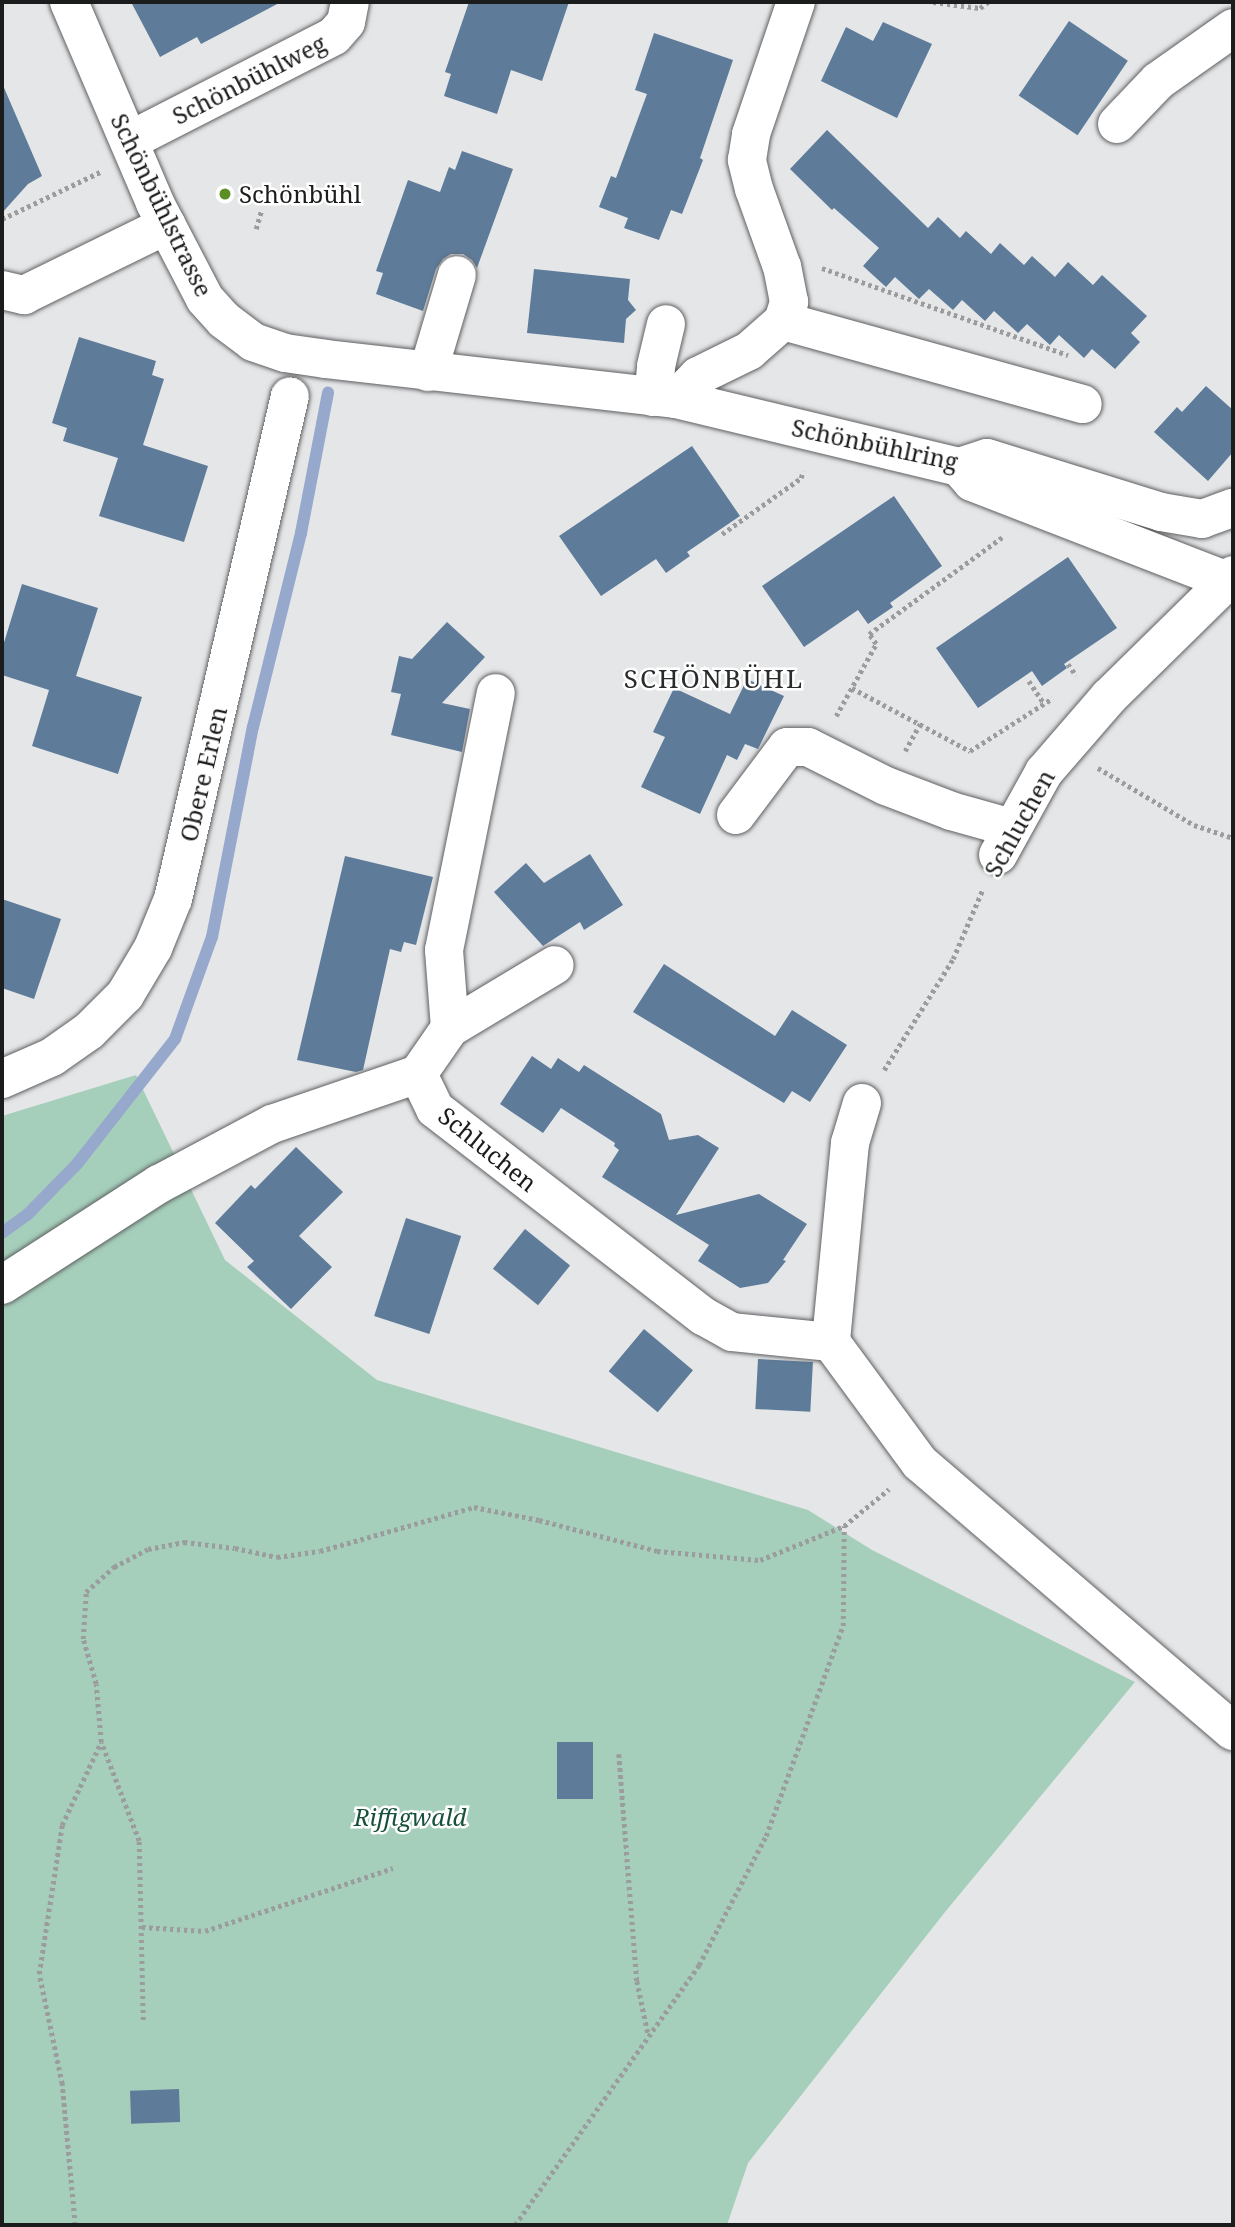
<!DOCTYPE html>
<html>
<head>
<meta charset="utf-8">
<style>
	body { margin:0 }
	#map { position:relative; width:1235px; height:2227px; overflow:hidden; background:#e5e6e8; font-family:"Noto Serif",serif }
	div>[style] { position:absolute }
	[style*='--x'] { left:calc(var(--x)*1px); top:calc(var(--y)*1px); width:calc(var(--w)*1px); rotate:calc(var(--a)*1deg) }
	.green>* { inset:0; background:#a6cfbb }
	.stream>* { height:12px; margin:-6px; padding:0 6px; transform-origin:6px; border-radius:6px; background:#96a8cc }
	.building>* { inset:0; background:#5e7b99; transform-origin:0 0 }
	.path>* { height:4.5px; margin-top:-2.25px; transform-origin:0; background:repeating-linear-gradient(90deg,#9b9c9e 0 3.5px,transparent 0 7px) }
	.roads { filter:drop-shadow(0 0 2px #5f6062) drop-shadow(0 0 2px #5f6062) }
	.minor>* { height:38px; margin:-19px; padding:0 19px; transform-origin:19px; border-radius:19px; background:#fff }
	.dots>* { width:19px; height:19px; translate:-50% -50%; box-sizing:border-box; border:4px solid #fff; border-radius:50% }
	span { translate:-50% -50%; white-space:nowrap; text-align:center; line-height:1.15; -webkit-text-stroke:5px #fff; paint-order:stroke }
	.street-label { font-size:24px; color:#1b1c1c }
	.poi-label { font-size:24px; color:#1b1c1c }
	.left { translate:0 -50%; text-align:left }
	.park-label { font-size:24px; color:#18513b; font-style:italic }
	.neighbourhood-label { font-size:26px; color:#292b2c; letter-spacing:2px }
	.frame { position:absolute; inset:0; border:4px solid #1b1c1c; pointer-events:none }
</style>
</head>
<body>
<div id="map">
	<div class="green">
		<div style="clip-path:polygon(136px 1075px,225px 1260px,377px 1380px,808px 1510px,872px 1550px,1135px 1682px,945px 1912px,748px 2163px,727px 2225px,2px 2225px,2px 1116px)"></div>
	</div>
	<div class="stream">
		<div style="--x:2;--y:1233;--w:32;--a:-36"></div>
		<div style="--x:28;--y:1214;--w:70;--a:-45.6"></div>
		<div style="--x:77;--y:1164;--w:159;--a:-51.9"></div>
		<div style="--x:175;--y:1039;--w:109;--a:-70.1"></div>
		<div style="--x:212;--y:937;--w:214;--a:-79"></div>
		<div style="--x:253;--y:727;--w:200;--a:-76.1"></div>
		<div style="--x:301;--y:533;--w:143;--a:-79.1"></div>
	</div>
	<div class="building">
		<div style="clip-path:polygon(131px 2px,281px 2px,201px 44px,197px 37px,160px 57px)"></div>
		<div style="clip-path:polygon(469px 2px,569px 2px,542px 81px,511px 70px,497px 114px,444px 96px,451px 74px,445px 72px)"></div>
		<div style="left:1069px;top:21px;width:71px;height:90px;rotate:34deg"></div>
		<div style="clip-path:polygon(883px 22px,932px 44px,897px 118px,821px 81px,846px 27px,873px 41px)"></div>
		<div style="clip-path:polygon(654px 33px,733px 60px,700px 158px,703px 160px,682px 214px,671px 210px,659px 240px,624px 228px,628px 218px,599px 207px,611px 176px,616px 178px,647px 94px,635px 90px)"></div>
		<div style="clip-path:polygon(2px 83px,42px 176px,28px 184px,2px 213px)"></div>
		<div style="clip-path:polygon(827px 130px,928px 228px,938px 217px,960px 238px,966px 231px,991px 254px,1000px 243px,1024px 265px,1032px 256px,1055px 277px,1068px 262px,1093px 285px,1102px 275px,1147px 316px,1131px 333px,1140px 342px,1115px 369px,1092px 349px,1084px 358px,1059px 335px,1050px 345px,1027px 324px,1018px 333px,994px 311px,985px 321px,962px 300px,953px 310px,929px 289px,919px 299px,895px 277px,886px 287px,863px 266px,879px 248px,834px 208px,832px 210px,790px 169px)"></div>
		<div style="clip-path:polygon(462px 151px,513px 169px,477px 268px,472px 260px,463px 254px,451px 254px,443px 259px,436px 269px,423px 311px,376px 294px,383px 273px,376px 271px,408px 180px,440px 192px,449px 167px,455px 170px)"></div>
		<div style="clip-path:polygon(534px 269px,630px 279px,628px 300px,636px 310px,626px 319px,624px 343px,527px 333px)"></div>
		<div style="clip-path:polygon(79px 337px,156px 361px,152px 375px,164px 379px,143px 445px,208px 466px,184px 542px,99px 516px,118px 458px,63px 441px,67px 428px,52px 423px)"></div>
		<div style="clip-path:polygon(1206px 386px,1233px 410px,1233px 452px,1208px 481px,1154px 432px,1177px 407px,1182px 412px)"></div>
		<div style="clip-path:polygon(692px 446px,740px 516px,687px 552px,690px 556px,666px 573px,656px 559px,601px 596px,559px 536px)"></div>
		<div style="clip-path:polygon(894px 496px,942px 566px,890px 603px,893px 607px,868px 624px,858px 610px,804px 647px,762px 586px)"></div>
		<div style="clip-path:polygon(1068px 557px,1117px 628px,1064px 664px,1067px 668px,1042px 686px,1032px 671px,978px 708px,936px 648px)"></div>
		<div style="clip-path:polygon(22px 584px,98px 608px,76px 676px,142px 697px,118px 774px,32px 746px,49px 690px,2px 675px,2px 649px)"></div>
		<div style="clip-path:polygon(447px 622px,485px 657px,442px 703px,470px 709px,462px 752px,391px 735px,401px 694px,391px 692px,399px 656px,412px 659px)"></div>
		<div style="clip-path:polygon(747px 679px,784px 696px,758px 749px,745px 744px,737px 760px,727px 755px,700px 814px,641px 787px,665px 737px,653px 732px,674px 688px,730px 714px)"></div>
		<div style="clip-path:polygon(590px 854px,623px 905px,584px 930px,580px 922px,543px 946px,494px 892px,526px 863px,544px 883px)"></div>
		<div style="clip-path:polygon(345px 856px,433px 877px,416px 945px,404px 942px,401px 952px,390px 949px,363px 1070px,356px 1072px,297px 1060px)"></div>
		<div style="clip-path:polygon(2px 899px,61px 919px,34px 999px,2px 988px)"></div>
		<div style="clip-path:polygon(664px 964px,775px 1036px,792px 1010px,847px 1045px,810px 1102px,792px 1091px,784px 1103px,633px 1012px)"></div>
		<div style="clip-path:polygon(532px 1056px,551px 1069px,558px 1058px,579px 1072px,584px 1065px,661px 1114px,669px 1140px,698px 1135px,719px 1148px,676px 1215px,759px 1194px,807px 1224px,783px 1260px,786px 1261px,768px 1283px,740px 1288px,698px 1261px,709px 1245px,602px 1177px,619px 1150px,614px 1146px,615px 1143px,561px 1108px,543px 1133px,500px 1104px)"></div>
		<div style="clip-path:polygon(296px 1147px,343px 1192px,299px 1236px,332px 1267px,291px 1309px,247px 1267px,254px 1261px,215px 1223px,251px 1185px,255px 1189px)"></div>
		<div style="left:406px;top:1218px;width:58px;height:103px;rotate:18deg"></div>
		<div style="left:525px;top:1229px;width:58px;height:51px;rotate:39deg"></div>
		<div style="left:644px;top:1329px;width:64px;height:55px;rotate:40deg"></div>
		<div style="left:758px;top:1359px;width:55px;height:50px;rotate:3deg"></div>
		<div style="left:557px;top:1742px;width:36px;height:57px"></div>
		<div style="left:179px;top:2089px;width:33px;height:49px;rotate:88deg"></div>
	</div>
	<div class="path">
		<div style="--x:933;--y:2;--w:47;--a:7.3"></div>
		<div style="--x:980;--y:8;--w:10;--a:-37"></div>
		<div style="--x:2;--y:219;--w:109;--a:-25.6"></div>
		<div style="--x:256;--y:229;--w:18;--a:-74"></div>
		<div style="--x:822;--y:268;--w:261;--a:19.5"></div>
		<div style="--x:722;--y:534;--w:97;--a:-35.3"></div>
		<div style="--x:801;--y:478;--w:7;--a:-74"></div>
		<div style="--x:1068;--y:664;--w:14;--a:54"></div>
		<div style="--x:1029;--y:681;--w:27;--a:56"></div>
		<div style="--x:852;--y:688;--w:134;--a:28.1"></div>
		<div style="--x:970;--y:751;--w:98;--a:-32.6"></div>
		<div style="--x:836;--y:716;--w:82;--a:-60.9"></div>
		<div style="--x:876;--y:644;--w:12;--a:-125"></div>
		<div style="--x:869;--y:634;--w:167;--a:-36"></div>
		<div style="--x:905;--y:751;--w:31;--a:-61"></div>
		<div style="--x:1098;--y:768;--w:112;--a:30.7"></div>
		<div style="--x:1194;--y:825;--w:41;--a:18.4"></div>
		<div style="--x:884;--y:1070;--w:131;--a:-58.1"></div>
		<div style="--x:953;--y:959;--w:74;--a:-66.9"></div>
		<div style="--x:619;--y:1754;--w:228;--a:85.5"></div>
		<div style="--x:637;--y:1981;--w:53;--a:78.1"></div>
		<div style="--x:142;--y:1927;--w:63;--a:3.6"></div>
		<div style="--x:205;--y:1931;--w:198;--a:-18.5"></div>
		<div style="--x:143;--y:2020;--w:179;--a:-91.3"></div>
		<div style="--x:139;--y:1841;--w:106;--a:-111"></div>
		<div style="--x:101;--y:1742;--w:58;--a:-94.9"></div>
		<div style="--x:96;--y:1684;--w:47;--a:-106.1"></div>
		<div style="--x:83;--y:1639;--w:47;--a:-86.3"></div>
		<div style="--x:86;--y:1592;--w:38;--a:-42"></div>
		<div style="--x:114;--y:1567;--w:38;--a:-28"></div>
		<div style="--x:148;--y:1549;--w:37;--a:-11"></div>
		<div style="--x:184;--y:1542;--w:51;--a:6.7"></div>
		<div style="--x:235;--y:1548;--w:43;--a:12.1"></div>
		<div style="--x:277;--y:1557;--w:43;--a:-7.9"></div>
		<div style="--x:320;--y:1551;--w:160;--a:-15.9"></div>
		<div style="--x:474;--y:1507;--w:66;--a:11.3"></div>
		<div style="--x:539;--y:1520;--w:122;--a:14.7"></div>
		<div style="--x:657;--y:1551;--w:103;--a:5"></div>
		<div style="--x:760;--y:1560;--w:91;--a:-22"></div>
		<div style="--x:75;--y:2225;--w:142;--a:-95.3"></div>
		<div style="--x:62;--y:2084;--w:112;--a:-101.8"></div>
		<div style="--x:39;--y:1974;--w:151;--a:-81.2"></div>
		<div style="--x:62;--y:1825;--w:92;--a:-64.8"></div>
		<div style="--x:515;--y:2225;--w:319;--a:-54.7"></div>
		<div style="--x:699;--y:1965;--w:145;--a:-62.6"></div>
		<div style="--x:766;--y:1836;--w:224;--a:-69.9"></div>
		<div style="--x:843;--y:1626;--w:100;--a:-89.4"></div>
		<div style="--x:844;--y:1526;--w:58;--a:-39.4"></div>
	</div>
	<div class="roads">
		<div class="minor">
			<div style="--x:69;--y:2;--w:219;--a:66.8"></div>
			<div style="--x:155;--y:203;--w:108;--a:62.5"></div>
			<div style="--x:205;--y:299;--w:28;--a:48"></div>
			<div style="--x:224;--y:320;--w:36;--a:37"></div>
			<div style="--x:253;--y:342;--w:34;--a:19"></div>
			<div style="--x:285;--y:353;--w:41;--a:8.3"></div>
			<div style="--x:326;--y:359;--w:352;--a:6.5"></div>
			<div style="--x:676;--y:399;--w:291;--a:13.5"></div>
			<div style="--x:959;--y:467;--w:29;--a:-18"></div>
			<div style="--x:987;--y:458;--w:182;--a:17.2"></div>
			<div style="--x:1161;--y:512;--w:42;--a:9.7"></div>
			<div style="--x:1202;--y:519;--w:33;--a:-20"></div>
			<div style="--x:1117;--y:124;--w:59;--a:-46.4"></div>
			<div style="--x:1158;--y:81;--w:92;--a:-35.2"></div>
			<div style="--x:129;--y:141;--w:230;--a:-27.1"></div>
			<div style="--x:334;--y:36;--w:18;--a:-49"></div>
			<div style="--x:346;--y:22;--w:20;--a:-79"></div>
			<div style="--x:2;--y:290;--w:23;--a:13"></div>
			<div style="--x:24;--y:295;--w:159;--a:-26.1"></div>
			<div style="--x:783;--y:321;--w:311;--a:15.5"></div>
			<div style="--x:428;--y:372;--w:101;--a:-73.4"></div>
			<div style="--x:653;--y:397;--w:31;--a:-84"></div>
			<div style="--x:656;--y:366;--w:43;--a:-76.6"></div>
			<div style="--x:676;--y:399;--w:32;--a:-46"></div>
			<div style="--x:698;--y:376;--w:57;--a:-26.1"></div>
			<div style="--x:749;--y:351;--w:45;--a:-41.4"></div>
			<div style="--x:783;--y:321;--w:20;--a:-72"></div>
			<div style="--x:789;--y:302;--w:36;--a:-101"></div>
			<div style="--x:782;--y:267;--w:83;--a:-109.7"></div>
			<div style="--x:754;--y:189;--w:30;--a:-104"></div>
			<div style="--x:747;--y:160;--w:26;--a:-81"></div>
			<div style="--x:751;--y:134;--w:139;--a:-71.2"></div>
			<div style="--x:959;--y:467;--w:20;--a:49"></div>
			<div style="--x:972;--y:482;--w:274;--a:21.2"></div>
			<div style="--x:736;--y:815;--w:85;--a:-53.1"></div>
			<div style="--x:787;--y:747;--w:21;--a:0"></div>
			<div style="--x:808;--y:747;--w:87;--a:26.6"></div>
			<div style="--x:886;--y:786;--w:70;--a:21"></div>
			<div style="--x:951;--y:811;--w:63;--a:15.6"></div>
			<div style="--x:998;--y:855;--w:95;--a:-61"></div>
			<div style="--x:1044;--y:772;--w:99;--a:-49.1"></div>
			<div style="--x:1109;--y:697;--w:174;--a:-44.5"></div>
			<div style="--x:450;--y:1028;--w:78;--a:-94.4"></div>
			<div style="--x:444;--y:950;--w:262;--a:-78.6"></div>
			<div style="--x:418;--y:1074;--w:56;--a:-55.2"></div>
			<div style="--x:450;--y:1028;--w:122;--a:-31"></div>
			<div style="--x:2;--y:1079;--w:55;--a:-23.7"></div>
			<div style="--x:52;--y:1057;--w:45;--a:-35.1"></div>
			<div style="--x:89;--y:1031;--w:51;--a:-45"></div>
			<div style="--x:125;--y:995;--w:55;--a:-59.2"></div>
			<div style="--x:153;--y:948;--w:53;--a:-67.8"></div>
			<div style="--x:173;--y:899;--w:516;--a:-76.91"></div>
			<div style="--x:862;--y:1103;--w:42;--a:106.7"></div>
			<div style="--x:850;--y:1143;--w:200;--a:95.5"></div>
			<div style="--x:831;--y:1342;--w:150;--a:53.7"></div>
			<div style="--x:920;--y:1463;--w:412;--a:40.6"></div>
			<div style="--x:2;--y:1285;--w:187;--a:-32.8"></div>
			<div style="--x:159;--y:1184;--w:128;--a:-28"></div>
			<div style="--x:272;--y:1124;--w:154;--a:-18.9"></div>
			<div style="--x:418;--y:1074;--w:39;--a:64"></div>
			<div style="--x:435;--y:1109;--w:339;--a:37.7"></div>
			<div style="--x:703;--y:1316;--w:33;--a:29"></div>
			<div style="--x:732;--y:1332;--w:100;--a:5.8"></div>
		</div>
	</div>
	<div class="dots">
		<div style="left:225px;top:194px;background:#5b8e25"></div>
	</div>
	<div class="street-label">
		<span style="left:249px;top:79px;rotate:-27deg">Schönbühlweg</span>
		<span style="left:162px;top:205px;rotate:64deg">Schönbühlstrasse</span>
		<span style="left:875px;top:444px;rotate:12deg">Schönbühlring</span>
		<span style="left:203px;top:774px;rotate:-77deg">Obere Erlen</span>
		<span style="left:1019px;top:823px;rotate:-61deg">Schluchen</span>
		<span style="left:488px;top:1149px;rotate:39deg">Schluchen</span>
	</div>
	<div class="poi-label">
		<span class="left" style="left:239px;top:194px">Schönbühl</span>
	</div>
	<div class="park-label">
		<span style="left:410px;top:1817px">Riffigwald</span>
	</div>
	<div class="neighbourhood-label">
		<span style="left:714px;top:679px">SCHÖNBÜHL</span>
	</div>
	<div class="frame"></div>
</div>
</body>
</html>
